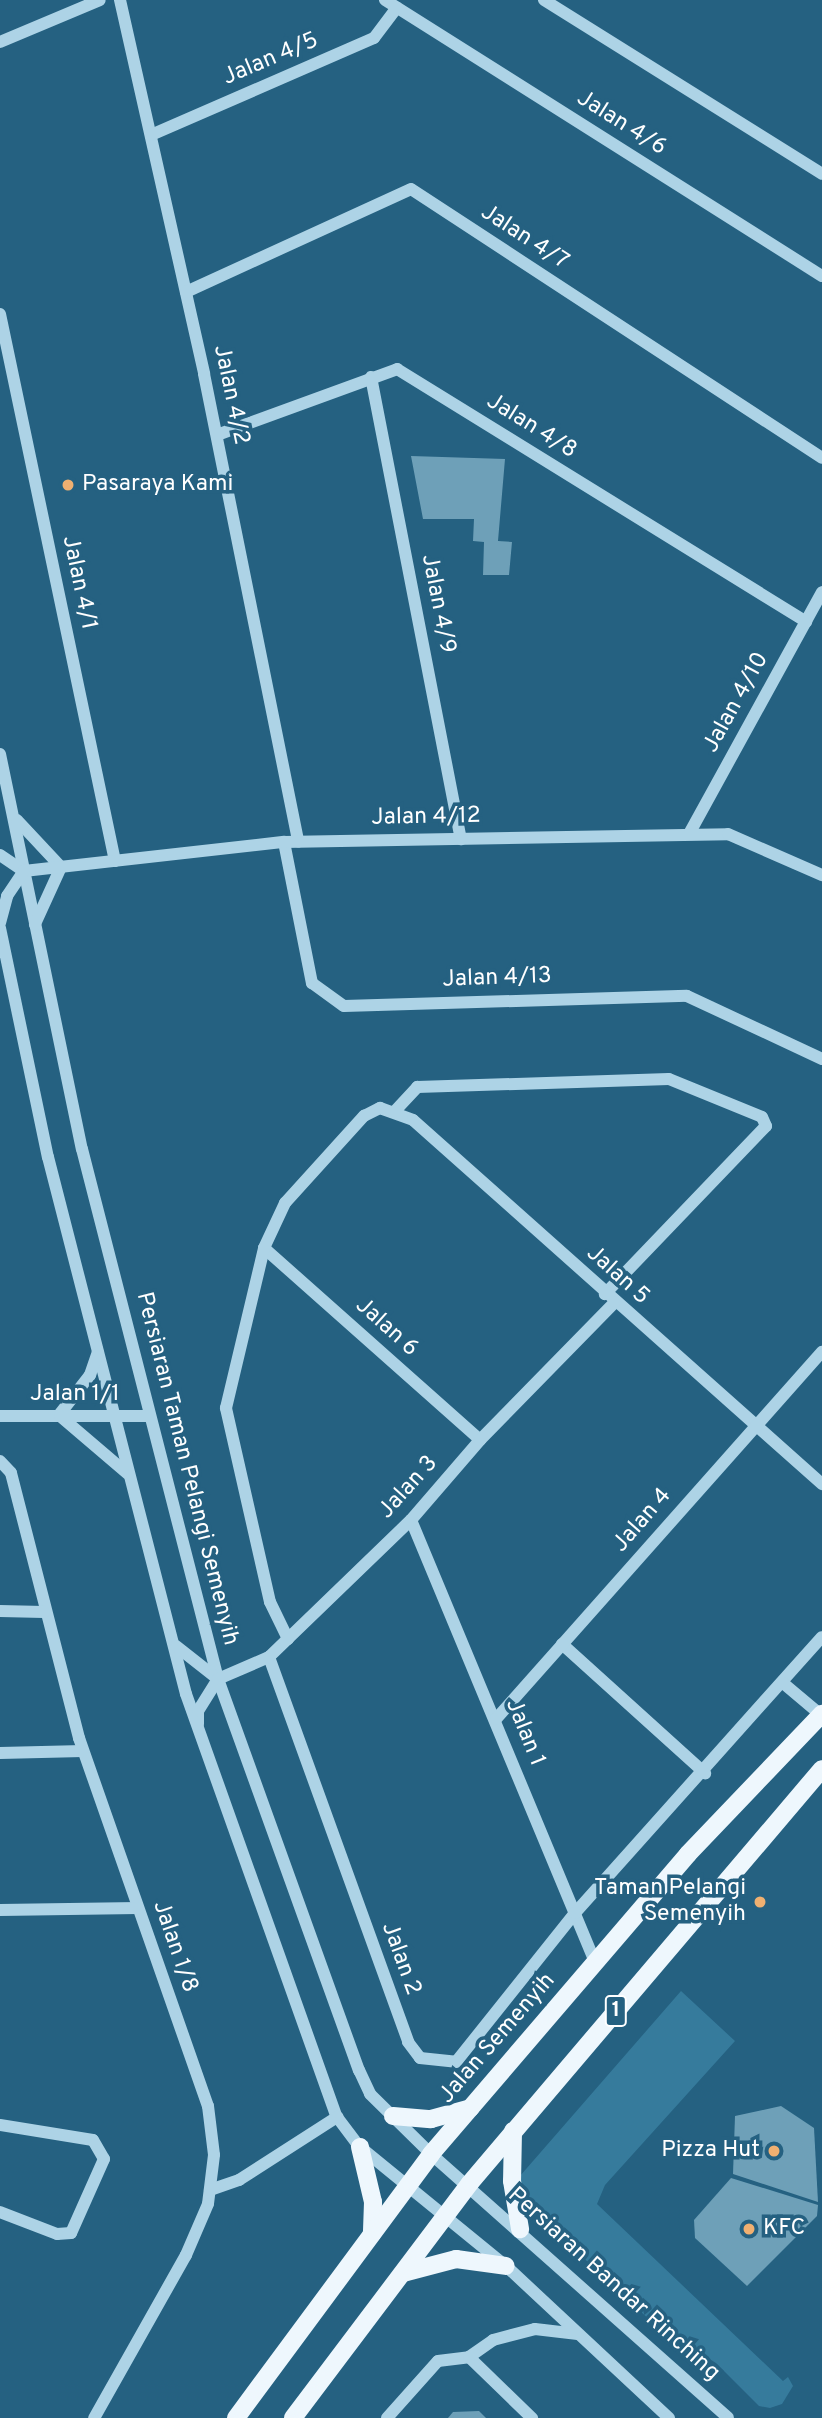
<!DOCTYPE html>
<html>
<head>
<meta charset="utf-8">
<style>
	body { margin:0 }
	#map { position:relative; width:822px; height:2418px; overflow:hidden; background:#256181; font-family:Overpass,sans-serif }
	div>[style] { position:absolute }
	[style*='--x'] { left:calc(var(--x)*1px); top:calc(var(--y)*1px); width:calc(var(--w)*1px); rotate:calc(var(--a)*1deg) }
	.green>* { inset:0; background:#367b9c }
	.building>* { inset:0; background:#6ea0b8 }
	.minor>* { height:12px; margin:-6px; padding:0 6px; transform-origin:6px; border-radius:6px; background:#add3e6 }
	.major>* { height:18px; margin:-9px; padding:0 9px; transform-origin:9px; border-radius:9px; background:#eef7fd }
	.dots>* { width:19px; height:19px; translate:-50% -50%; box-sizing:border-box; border:4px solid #256181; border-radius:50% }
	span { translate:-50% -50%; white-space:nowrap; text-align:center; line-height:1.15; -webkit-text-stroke:7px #256181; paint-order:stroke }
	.shield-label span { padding:2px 5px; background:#256181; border:2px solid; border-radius:5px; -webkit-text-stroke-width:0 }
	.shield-label { font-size:21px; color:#fff; font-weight:700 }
	.street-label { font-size:23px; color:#fff }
	.poi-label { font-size:23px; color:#fff }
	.left { translate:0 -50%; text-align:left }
	.right { translate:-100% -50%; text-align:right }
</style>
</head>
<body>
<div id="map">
	<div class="green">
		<div style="clip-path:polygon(681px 1991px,735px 2041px,605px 2185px,597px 2204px,783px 2381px,788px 2377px,793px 2386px,782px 2404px,770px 2408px,759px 2406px,716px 2363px,655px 2325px,523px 2201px,520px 2176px)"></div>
	</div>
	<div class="building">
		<div style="clip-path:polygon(411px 456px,505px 459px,498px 541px,512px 542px,509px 575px,483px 575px,484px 542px,473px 541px,474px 519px,423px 519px)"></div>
		<div style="clip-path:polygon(781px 2106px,814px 2128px,818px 2202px,733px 2174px,735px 2116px)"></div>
		<div style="clip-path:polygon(731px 2178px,818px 2205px,817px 2216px,747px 2286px,695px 2238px,694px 2220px)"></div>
		<div style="clip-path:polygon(479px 2411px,486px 2418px,448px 2418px,453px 2412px)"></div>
	</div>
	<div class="minor">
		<div style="--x:120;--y:0;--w:383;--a:77.3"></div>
		<div style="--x:204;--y:374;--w:477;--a:78.6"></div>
		<div style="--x:385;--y:0;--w:517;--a:32.28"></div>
		<div style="--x:544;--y:0;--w:328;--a:32"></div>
		<div style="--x:0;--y:42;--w:108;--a:-22.8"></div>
		<div style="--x:151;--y:135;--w:243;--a:-23.5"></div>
		<div style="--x:374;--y:38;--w:38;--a:-53"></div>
		<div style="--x:186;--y:292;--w:247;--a:-24.6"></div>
		<div style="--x:411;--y:189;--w:491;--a:33.2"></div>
		<div style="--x:0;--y:314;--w:559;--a:78.13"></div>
		<div style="--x:371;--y:377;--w:471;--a:79"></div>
		<div style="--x:217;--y:435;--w:192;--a:-20.1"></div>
		<div style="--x:397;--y:369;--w:481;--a:31.7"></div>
		<div style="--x:0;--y:754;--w:403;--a:78.3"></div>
		<div style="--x:82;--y:1149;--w:547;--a:75.61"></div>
		<div style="--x:218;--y:1679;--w:416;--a:70.2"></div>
		<div style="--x:359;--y:2070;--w:26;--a:65"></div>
		<div style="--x:370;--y:2094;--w:86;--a:44.5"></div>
		<div style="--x:431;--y:2154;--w:397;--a:41.6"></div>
		<div style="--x:17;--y:820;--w:64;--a:46.9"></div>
		<div style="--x:61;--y:867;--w:63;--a:114.5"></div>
		<div style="--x:689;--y:834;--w:276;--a:-61.2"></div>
		<div style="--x:284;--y:842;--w:144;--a:78.8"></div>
		<div style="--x:312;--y:983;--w:39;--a:36"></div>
		<div style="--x:344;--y:1006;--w:343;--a:-1.7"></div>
		<div style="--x:687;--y:996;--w:149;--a:25"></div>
		<div style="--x:0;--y:855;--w:29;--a:34"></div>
		<div style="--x:24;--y:871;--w:262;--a:-6.4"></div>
		<div style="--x:284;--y:842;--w:444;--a:-1"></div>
		<div style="--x:728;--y:834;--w:103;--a:23.6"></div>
		<div style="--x:0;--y:923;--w:28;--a:-75"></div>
		<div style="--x:7;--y:896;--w:30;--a:-56"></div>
		<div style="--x:0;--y:928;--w:234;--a:78.2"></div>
		<div style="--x:48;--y:1157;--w:554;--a:75.59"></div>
		<div style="--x:186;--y:1694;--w:449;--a:70.4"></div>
		<div style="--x:337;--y:2117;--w:38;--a:53"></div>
		<div style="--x:360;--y:2147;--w:188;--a:39.2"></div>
		<div style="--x:506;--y:2266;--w:223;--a:43"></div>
		<div style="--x:395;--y:1111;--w:33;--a:-47"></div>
		<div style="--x:417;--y:1087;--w:252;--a:-1.8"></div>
		<div style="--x:669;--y:1079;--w:100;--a:22.2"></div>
		<div style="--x:762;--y:1117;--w:10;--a:66"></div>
		<div style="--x:766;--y:1126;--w:233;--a:133.8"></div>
		<div style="--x:264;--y:1248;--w:289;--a:41.6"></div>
		<div style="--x:59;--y:1415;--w:51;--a:-52.2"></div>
		<div style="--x:90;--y:1375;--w:24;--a:-71"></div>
		<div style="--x:0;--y:1416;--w:150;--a:0"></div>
		<div style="--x:60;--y:1416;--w:89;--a:40.5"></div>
		<div style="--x:0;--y:1461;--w:16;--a:47"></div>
		<div style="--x:11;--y:1473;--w:274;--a:75.6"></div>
		<div style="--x:79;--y:1738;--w:390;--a:70.7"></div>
		<div style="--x:208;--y:2106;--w:49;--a:83"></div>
		<div style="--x:214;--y:2155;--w:49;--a:97"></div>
		<div style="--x:208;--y:2204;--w:56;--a:113.3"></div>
		<div style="--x:186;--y:2255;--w:187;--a:119.4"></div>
		<div style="--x:411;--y:1520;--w:481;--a:67.4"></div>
		<div style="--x:0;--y:1611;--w:44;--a:1.3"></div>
		<div style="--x:288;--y:1639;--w:41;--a:-115.9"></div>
		<div style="--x:270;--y:1602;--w:199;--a:-102.8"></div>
		<div style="--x:226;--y:1408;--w:164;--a:-76.6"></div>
		<div style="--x:264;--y:1248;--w:50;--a:-65"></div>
		<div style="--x:285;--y:1203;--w:118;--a:-47.8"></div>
		<div style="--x:364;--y:1116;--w:18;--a:-27"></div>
		<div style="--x:380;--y:1108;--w:35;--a:20"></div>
		<div style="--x:413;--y:1120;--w:548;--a:41.67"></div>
		<div style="--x:562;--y:1644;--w:193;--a:42.1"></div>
		<div style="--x:176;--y:1646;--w:53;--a:38.2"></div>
		<div style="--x:269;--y:1657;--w:409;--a:70.1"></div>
		<div style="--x:408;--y:2042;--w:20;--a:53"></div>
		<div style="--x:420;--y:2058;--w:36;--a:6"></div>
		<div style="--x:456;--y:2062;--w:191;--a:-51.4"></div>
		<div style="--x:575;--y:1913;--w:370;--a:-48.2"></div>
		<div style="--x:783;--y:1683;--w:50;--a:40.1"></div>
		<div style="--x:496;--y:1719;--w:491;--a:-48.4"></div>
		<div style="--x:198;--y:1724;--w:13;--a:-90"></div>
		<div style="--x:198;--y:1711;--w:38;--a:-58"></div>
		<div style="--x:218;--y:1679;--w:56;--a:-23.3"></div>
		<div style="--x:269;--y:1657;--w:197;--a:-44"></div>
		<div style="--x:411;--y:1520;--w:106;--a:-49.2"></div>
		<div style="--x:480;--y:1440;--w:192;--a:-45.6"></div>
		<div style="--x:0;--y:1753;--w:83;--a:-1.4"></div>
		<div style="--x:0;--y:1910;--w:138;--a:-0.8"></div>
		<div style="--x:0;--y:2125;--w:94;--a:9.2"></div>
		<div style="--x:93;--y:2140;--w:22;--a:60"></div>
		<div style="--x:104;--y:2159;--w:81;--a:114"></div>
		<div style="--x:71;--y:2233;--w:14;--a:176"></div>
		<div style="--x:57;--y:2234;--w:61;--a:-158.9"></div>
		<div style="--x:210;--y:2190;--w:31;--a:-19"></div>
		<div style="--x:239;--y:2180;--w:117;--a:-32.7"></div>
		<div style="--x:469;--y:2357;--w:88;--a:44.1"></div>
		<div style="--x:387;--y:2418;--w:76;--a:-48.2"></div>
		<div style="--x:438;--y:2361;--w:31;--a:-7"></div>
		<div style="--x:469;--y:2357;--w:29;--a:-35"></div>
		<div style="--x:493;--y:2340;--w:43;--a:-14.7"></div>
		<div style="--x:535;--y:2329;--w:43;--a:6.6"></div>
	</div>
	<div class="major">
		<div style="--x:393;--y:2116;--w:38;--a:5"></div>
		<div style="--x:431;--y:2119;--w:41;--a:-15.4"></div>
		<div style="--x:513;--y:2131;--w:50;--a:91.1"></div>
		<div style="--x:512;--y:2181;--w:49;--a:80.5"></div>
		<div style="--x:360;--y:2147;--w:57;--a:76.7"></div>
		<div style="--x:373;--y:2202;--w:32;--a:92"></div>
		<div style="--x:403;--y:2273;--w:55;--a:-14.8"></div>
		<div style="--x:456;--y:2259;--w:50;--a:8"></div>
		<div style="--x:236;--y:2418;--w:328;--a:-53.5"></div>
		<div style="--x:431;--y:2154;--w:395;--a:-49.4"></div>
		<div style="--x:688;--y:1854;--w:194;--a:-46.3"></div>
		<div style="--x:293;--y:2418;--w:294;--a:-53"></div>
		<div style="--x:470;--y:2183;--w:543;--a:-49.63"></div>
	</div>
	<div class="dots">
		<div style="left:68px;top:485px;background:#f0b071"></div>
		<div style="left:760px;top:1902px;background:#f0b071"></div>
		<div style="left:774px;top:2151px;background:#f0b071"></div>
		<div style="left:749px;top:2229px;background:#f0b071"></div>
	</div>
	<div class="shield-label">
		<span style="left:616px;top:2011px">1</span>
	</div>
	<div class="street-label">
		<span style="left:271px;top:60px;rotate:-23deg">Jalan 4/5</span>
		<span style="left:621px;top:124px;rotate:32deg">Jalan 4/6</span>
		<span style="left:524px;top:238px;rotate:33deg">Jalan 4/7</span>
		<span style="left:230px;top:395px;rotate:78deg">Jalan 4/2</span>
		<span style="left:531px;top:427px;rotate:32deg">Jalan 4/8</span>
		<span style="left:78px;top:583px;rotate:78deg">Jalan 4/1</span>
		<span style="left:437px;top:604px;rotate:79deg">Jalan 4/9</span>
		<span style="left:737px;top:703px;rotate:-61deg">Jalan 4/10</span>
		<span style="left:426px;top:818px;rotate:-1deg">Jalan 4/12</span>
		<span style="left:497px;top:979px;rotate:-2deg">Jalan 4/13</span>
		<span style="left:617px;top:1276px;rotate:42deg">Jalan 5</span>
		<span style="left:386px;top:1328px;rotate:42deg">Jalan 6</span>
		<span style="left:75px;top:1395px">Jalan 1/1</span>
		<span style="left:186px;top:1469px;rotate:76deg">Persiaran Taman Pelangi Semenyih</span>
		<span style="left:409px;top:1488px;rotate:-48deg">Jalan 3</span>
		<span style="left:643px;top:1521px;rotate:-49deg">Jalan 4</span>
		<span style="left:524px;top:1733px;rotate:68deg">Jalan 1</span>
		<span style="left:174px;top:1947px;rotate:71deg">Jalan 1/8</span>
		<span style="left:400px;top:1959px;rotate:70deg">Jalan 2</span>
		<span style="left:498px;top:2039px;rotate:-49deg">Jalan Semenyih</span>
		<span style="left:613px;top:2285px;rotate:42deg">Persiaran Bandar Rinching</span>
	</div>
	<div class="poi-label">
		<span class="left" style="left:82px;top:485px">Pasaraya Kami</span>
		<span class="right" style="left:746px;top:1902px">Taman Pelangi<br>Semenyih</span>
		<span class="right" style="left:760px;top:2151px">Pizza Hut</span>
		<span class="left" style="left:763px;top:2229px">KFC</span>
	</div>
</div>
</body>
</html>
